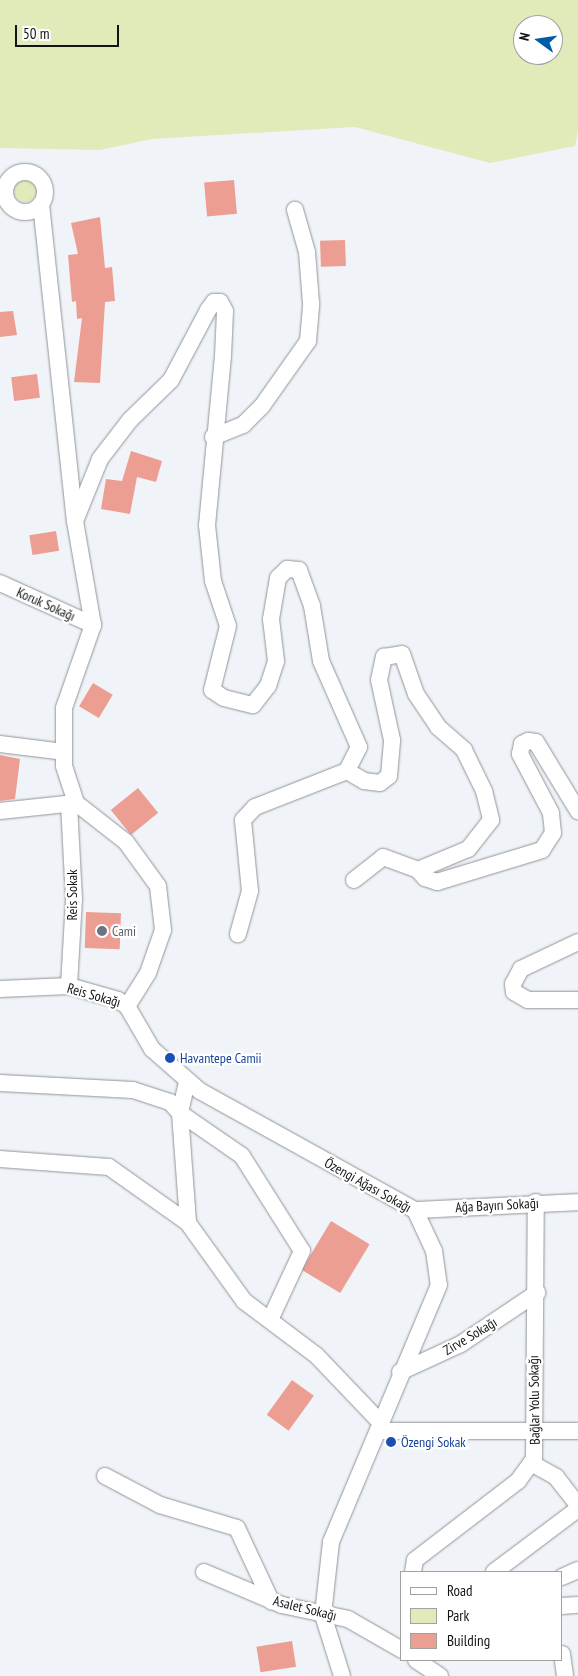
<!DOCTYPE html>
<html>
<head>
<meta charset="utf-8">
<style>
	body { margin:0 }
	#map { position:relative; width:578px; height:1676px; overflow:hidden; background:#f0f4f9; font-family:"PT Sans Narrow",sans-serif }
	div>[style] { position:absolute }
	[style*='--x'] { left:calc(var(--x)*1px); top:calc(var(--y)*1px); width:calc(var(--w)*1px); rotate:calc(var(--a)*1deg) }
	.green>* { inset:0; background:#e1ebb9 }
	.round { border-radius:50% }
	.building>* { inset:0; background:#ec9e93; transform-origin:0 0 }
	.roads { filter:drop-shadow(0 0 1px #909498) drop-shadow(0 0 1px #909498) }
	.street>* { height:16px; margin:-8px; padding:0 8px; transform-origin:8px; border-radius:8px; background:#fff }
	.street>.ring { margin:-8px; padding:0; box-sizing:content-box; background:none; border:16px solid #fff; border-radius:50% }
	.dots>* { width:14px; height:14px; translate:-50% -50%; box-sizing:border-box; border:2px solid #fff; border-radius:50% }
	span { translate:-50% -50%; white-space:nowrap; text-align:center; line-height:1.15; -webkit-text-stroke:4.5px #fff; paint-order:stroke }
	.street-label { font-size:14px; color:#131416 }
	.worship-label { font-size:14px; color:#5b616d }
	.left { translate:0 -50%; text-align:left }
	.transit-label { font-size:14px; color:#164399 }
	.legend { position:absolute; left:400px; top:1571px; width:162px; height:90px; box-sizing:border-box; background:#fff; border:1px solid #a1a1a2; margin:0; padding:6px 9px; list-style:none; font-size:15px; color:#131416 }
	.legend li { display:flex; align-items:center; gap:10px; height:25px }
	.legend b { width:25px; border:1px solid #a1a1a2 }
	.north { position:absolute; left:513px; top:15px; width:50px; height:50px; box-sizing:border-box; background:#fff; border:1px solid #a1a1a2; border-radius:50%; rotate:284deg; font-size:14px; font-weight:700; line-height:20px; text-align:center; color:#131416 }
	.north::after { content:''; display:block; margin:auto; width:18px; height:22px; background:#005ba9; clip-path:polygon(50% 0,100% 100%,50% 72%,0 100%) }
	.scale { position:absolute; left:15px; top:25px; width:104px; height:22px; box-sizing:border-box; border:2px solid #131416; border-top:0; padding-left:6px; font-size:15px; line-height:18px; white-space:nowrap; color:#131416; -webkit-text-stroke:4px #fff; paint-order:stroke }
</style>
</head>
<body>
<div id="map">
	<div class="green">
		<div style="clip-path:polygon(evenodd,0 0,578px 0,578px 131px,575px 146px,490px 163px,355px 127px,152px 139px,100px 150px,0 148px,0 0,523px 25px,553px 25px,553px 55px,523px 55px,523px 25px)"></div>
		<div class="round" style="left:14px;top:180px;width:22px;height:22px"></div>
	</div>
	<div class="building">
		<div style="left:234px;top:180px;width:34px;height:30px;rotate:85deg"></div>
		<div style="clip-path:polygon(100px 217px,105px 268px,112px 267px,115px 301px,105px 302px,100px 383px,74px 382px,82px 318px,77px 319px,76px 301px,72px 302px,68px 255px,78px 254px,71px 223px)"></div>
		<div style="left:345px;top:240px;width:26px;height:25px;rotate:88deg"></div>
		<div style="clip-path:polygon(13px 311px,17px 335px,0 337px,0 312px)"></div>
		<div style="left:37px;top:374px;width:24px;height:26px;rotate:83deg"></div>
		<div style="clip-path:polygon(131px 451px,162px 461px,156px 482px,137px 477px,130px 514px,101px 509px,106px 479px,122px 481px)"></div>
		<div style="left:56px;top:531px;width:20px;height:27px;rotate:81deg"></div>
		<div style="left:93px;top:683px;width:23px;height:27px;rotate:31deg"></div>
		<div style="clip-path:polygon(0 755px,20px 759px,15px 799px,0 801px)"></div>
		<div style="left:138px;top:788px;width:32px;height:35px;rotate:51deg"></div>
		<div style="left:86px;top:912px;width:35px;height:36px;rotate:2deg"></div>
		<div style="left:331px;top:1221px;width:45px;height:57px;rotate:31deg"></div>
		<div style="left:292px;top:1380px;width:27px;height:43px;rotate:36deg"></div>
		<div style="left:292px;top:1641px;width:26px;height:36px;rotate:81deg"></div>
	</div>
	<div class="roads">
		<div class="street">
			<div class="ring" style="left:5px;top:172px;width:24px;height:24px"></div>
			<div style="--x:41;--y:204;--w:319;--a:83.9"></div>
			<div style="--x:75;--y:521;--w:106;--a:80.2"></div>
			<div style="--x:93;--y:625;--w:88;--a:109.3"></div>
			<div style="--x:64;--y:708;--w:58;--a:90"></div>
			<div style="--x:64;--y:766;--w:39;--a:72"></div>
			<div style="--x:76;--y:803;--w:63;--a:38"></div>
			<div style="--x:126;--y:842;--w:54;--a:54"></div>
			<div style="--x:158;--y:886;--w:44;--a:83.5"></div>
			<div style="--x:163;--y:930;--w:46;--a:109.2"></div>
			<div style="--x:148;--y:973;--w:39;--a:122"></div>
			<div style="--x:213;--y:437;--w:32;--a:-22"></div>
			<div style="--x:243;--y:425;--w:27;--a:-45"></div>
			<div style="--x:262;--y:406;--w:80;--a:-54.7"></div>
			<div style="--x:308;--y:341;--w:38;--a:-85"></div>
			<div style="--x:311;--y:303;--w:51;--a:-94.5"></div>
			<div style="--x:307;--y:252;--w:44;--a:-105.9"></div>
			<div style="--x:75;--y:521;--w:67;--a:-68"></div>
			<div style="--x:100;--y:459;--w:49;--a:-52.4"></div>
			<div style="--x:130;--y:420;--w:57;--a:-44.3"></div>
			<div style="--x:171;--y:380;--w:79;--a:-62.1"></div>
			<div style="--x:208;--y:310;--w:10;--a:-53"></div>
			<div style="--x:214;--y:302;--w:6;--a:0"></div>
			<div style="--x:220;--y:302;--w:10;--a:61"></div>
			<div style="--x:225;--y:311;--w:45;--a:92.5"></div>
			<div style="--x:223;--y:356;--w:170;--a:95.4"></div>
			<div style="--x:207;--y:525;--w:56;--a:83.9"></div>
			<div style="--x:213;--y:581;--w:47;--a:71.6"></div>
			<div style="--x:228;--y:626;--w:66;--a:104"></div>
			<div style="--x:212;--y:690;--w:14;--a:34"></div>
			<div style="--x:224;--y:698;--w:30;--a:14"></div>
			<div style="--x:253;--y:705;--w:24;--a:-52"></div>
			<div style="--x:268;--y:686;--w:26;--a:-72"></div>
			<div style="--x:276;--y:661;--w:42;--a:-96.8"></div>
			<div style="--x:271;--y:619;--w:42;--a:-80.3"></div>
			<div style="--x:278;--y:578;--w:13;--a:-45"></div>
			<div style="--x:287;--y:569;--w:12;--a:5"></div>
			<div style="--x:299;--y:570;--w:38;--a:70"></div>
			<div style="--x:312;--y:606;--w:56;--a:80.7"></div>
			<div style="--x:321;--y:661;--w:94;--a:66.2"></div>
			<div style="--x:359;--y:747;--w:27;--a:117"></div>
			<div style="--x:347;--y:771;--w:99;--a:158.6"></div>
			<div style="--x:255;--y:807;--w:18;--a:133"></div>
			<div style="--x:243;--y:820;--w:71;--a:84.4"></div>
			<div style="--x:250;--y:891;--w:45;--a:105.6"></div>
			<div style="--x:0;--y:583;--w:102;--a:24.3"></div>
			<div style="--x:0;--y:744;--w:64;--a:7.1"></div>
			<div style="--x:347;--y:771;--w:20;--a:30"></div>
			<div style="--x:364;--y:781;--w:16;--a:7"></div>
			<div style="--x:380;--y:783;--w:11;--a:-38"></div>
			<div style="--x:389;--y:776;--w:36;--a:-85"></div>
			<div style="--x:392;--y:740;--w:61;--a:-102.2"></div>
			<div style="--x:379;--y:680;--w:24;--a:-78"></div>
			<div style="--x:384;--y:657;--w:18;--a:-9"></div>
			<div style="--x:402;--y:654;--w:42;--a:70.7"></div>
			<div style="--x:416;--y:694;--w:40;--a:56"></div>
			<div style="--x:438;--y:727;--w:35;--a:41"></div>
			<div style="--x:464;--y:750;--w:46;--a:64"></div>
			<div style="--x:484;--y:791;--w:30;--a:76"></div>
			<div style="--x:491;--y:820;--w:37;--a:128"></div>
			<div style="--x:468;--y:849;--w:54;--a:157.2"></div>
			<div style="--x:69;--y:804;--w:95;--a:87"></div>
			<div style="--x:74;--y:899;--w:87;--a:93.3"></div>
			<div style="--x:0;--y:811;--w:76;--a:-6"></div>
			<div style="--x:354;--y:880;--w:37;--a:-38"></div>
			<div style="--x:383;--y:857;--w:37;--a:20"></div>
			<div style="--x:418;--y:870;--w:11;--a:49"></div>
			<div style="--x:425;--y:878;--w:13;--a:18"></div>
			<div style="--x:437;--y:882;--w:110;--a:-16.9"></div>
			<div style="--x:542;--y:850;--w:20;--a:-57"></div>
			<div style="--x:553;--y:833;--w:20;--a:-96"></div>
			<div style="--x:551;--y:813;--w:67;--a:-117.7"></div>
			<div style="--x:520;--y:754;--w:10;--a:-79"></div>
			<div style="--x:522;--y:744;--w:7;--a:-27"></div>
			<div style="--x:528;--y:741;--w:8;--a:7"></div>
			<div style="--x:536;--y:742;--w:81;--a:58.7"></div>
			<div style="--x:578;--y:942;--w:63;--a:154.7"></div>
			<div style="--x:521;--y:969;--w:17;--a:118"></div>
			<div style="--x:513;--y:984;--w:8;--a:83"></div>
			<div style="--x:514;--y:992;--w:16;--a:30"></div>
			<div style="--x:528;--y:1000;--w:50;--a:0"></div>
			<div style="--x:0;--y:989;--w:69;--a:-2.5"></div>
			<div style="--x:69;--y:986;--w:51;--a:15.9"></div>
			<div style="--x:118;--y:1000;--w:11;--a:34"></div>
			<div style="--x:127;--y:1006;--w:50;--a:59.8"></div>
			<div style="--x:152;--y:1049;--w:64;--a:41.2"></div>
			<div style="--x:200;--y:1091;--w:246;--a:29"></div>
			<div style="--x:415;--y:1210;--w:45;--a:65.1"></div>
			<div style="--x:434;--y:1251;--w:34;--a:82"></div>
			<div style="--x:439;--y:1285;--w:279;--a:112.8"></div>
			<div style="--x:331;--y:1542;--w:73;--a:96.3"></div>
			<div style="--x:323;--y:1615;--w:64;--a:72.7"></div>
			<div style="--x:187;--y:1082;--w:32;--a:103"></div>
			<div style="--x:180;--y:1113;--w:75;--a:34.7"></div>
			<div style="--x:242;--y:1156;--w:112;--a:57.7"></div>
			<div style="--x:302;--y:1251;--w:76;--a:114.9"></div>
			<div style="--x:0;--y:1083;--w:133;--a:3"></div>
			<div style="--x:133;--y:1090;--w:39;--a:18"></div>
			<div style="--x:170;--y:1102;--w:15;--a:48"></div>
			<div style="--x:180;--y:1113;--w:110;--a:85.8"></div>
			<div style="--x:0;--y:1159;--w:109;--a:4.2"></div>
			<div style="--x:109;--y:1167;--w:97;--a:35.3"></div>
			<div style="--x:188;--y:1223;--w:96;--a:54.3"></div>
			<div style="--x:244;--y:1301;--w:90;--a:36.9"></div>
			<div style="--x:316;--y:1355;--w:94;--a:46.3"></div>
			<div style="--x:415;--y:1210;--w:163;--a:-2.8"></div>
			<div style="--x:400;--y:1372;--w:67;--a:-24.7"></div>
			<div style="--x:461;--y:1344;--w:92;--a:-33.9"></div>
			<div style="--x:378;--y:1431;--w:200;--a:0"></div>
			<div style="--x:531;--y:1463;--w:29;--a:29"></div>
			<div style="--x:556;--y:1477;--w:36;--a:52"></div>
			<div style="--x:105;--y:1476;--w:62;--a:27.8"></div>
			<div style="--x:160;--y:1505;--w:80;--a:16.6"></div>
			<div style="--x:237;--y:1528;--w:81;--a:65"></div>
			<div style="--x:204;--y:1572;--w:85;--a:22.9"></div>
			<div style="--x:282;--y:1605;--w:67;--a:12"></div>
			<div style="--x:348;--y:1619;--w:62;--a:29.9"></div>
			<div style="--x:413;--y:1572;--w:12;--a:-81"></div>
			<div style="--x:415;--y:1560;--w:130;--a:-37.5"></div>
			<div style="--x:518;--y:1481;--w:27;--a:-54"></div>
			<div style="--x:534;--y:1459;--w:257;--a:-89.6"></div>
			<div style="--x:494;--y:1572;--w:105;--a:-36.9"></div>
			<div style="--x:562;--y:1577;--w:17;--a:-24"></div>
			<div style="--x:562;--y:1606;--w:16;--a:-4"></div>
			<div style="--x:562;--y:1654;--w:22;--a:82"></div>
			<div style="--x:416;--y:1660;--w:29;--a:34"></div>
		</div>
	</div>
	<div class="dots">
		<div style="left:102px;top:931px;background:#6b7280"></div>
		<div style="left:170px;top:1058px;background:#1a4fb4"></div>
		<div style="left:391px;top:1442px;background:#1a4fb4"></div>
	</div>
	<div class="street-label">
		<span style="left:46px;top:604px;rotate:24deg">Koruk Sokağı</span>
		<span style="left:72px;top:895px;rotate:-90deg">Reis Sokak</span>
		<span style="left:94px;top:995px;rotate:16deg">Reis Sokağı</span>
		<span style="left:368px;top:1185px;rotate:29deg">Özengi Ağası Sokağı</span>
		<span style="left:497px;top:1205px;rotate:-3deg">Ağa Bayırı Sokağı</span>
		<span style="left:470px;top:1336px;rotate:-31deg">Zirve Sokağı</span>
		<span style="left:534px;top:1400px;rotate:-91deg">Bağlar Yolu Sokağı</span>
		<span style="left:305px;top:1608px;rotate:14deg">Asalet Sokağı</span>
	</div>
	<div class="worship-label">
		<span class="left" style="left:112px;top:931px">Cami</span>
	</div>
	<div class="transit-label">
		<span class="left" style="left:180px;top:1058px">Havantepe Camii</span>
		<span class="left" style="left:401px;top:1442px">Özengi Sokak</span>
	</div>
	<ul class="legend">
	<li><b style="height:6px;background:#fff"></b>Road</li>
	<li><b style="height:14px;background:#e1ebb9"></b>Park</li>
	<li><b style="height:14px;background:#ec9e93"></b>Building</li>
	</ul>
	<div class="north">N</div>
	<div class="scale">50 m</div>
</div>
</body>
</html>
